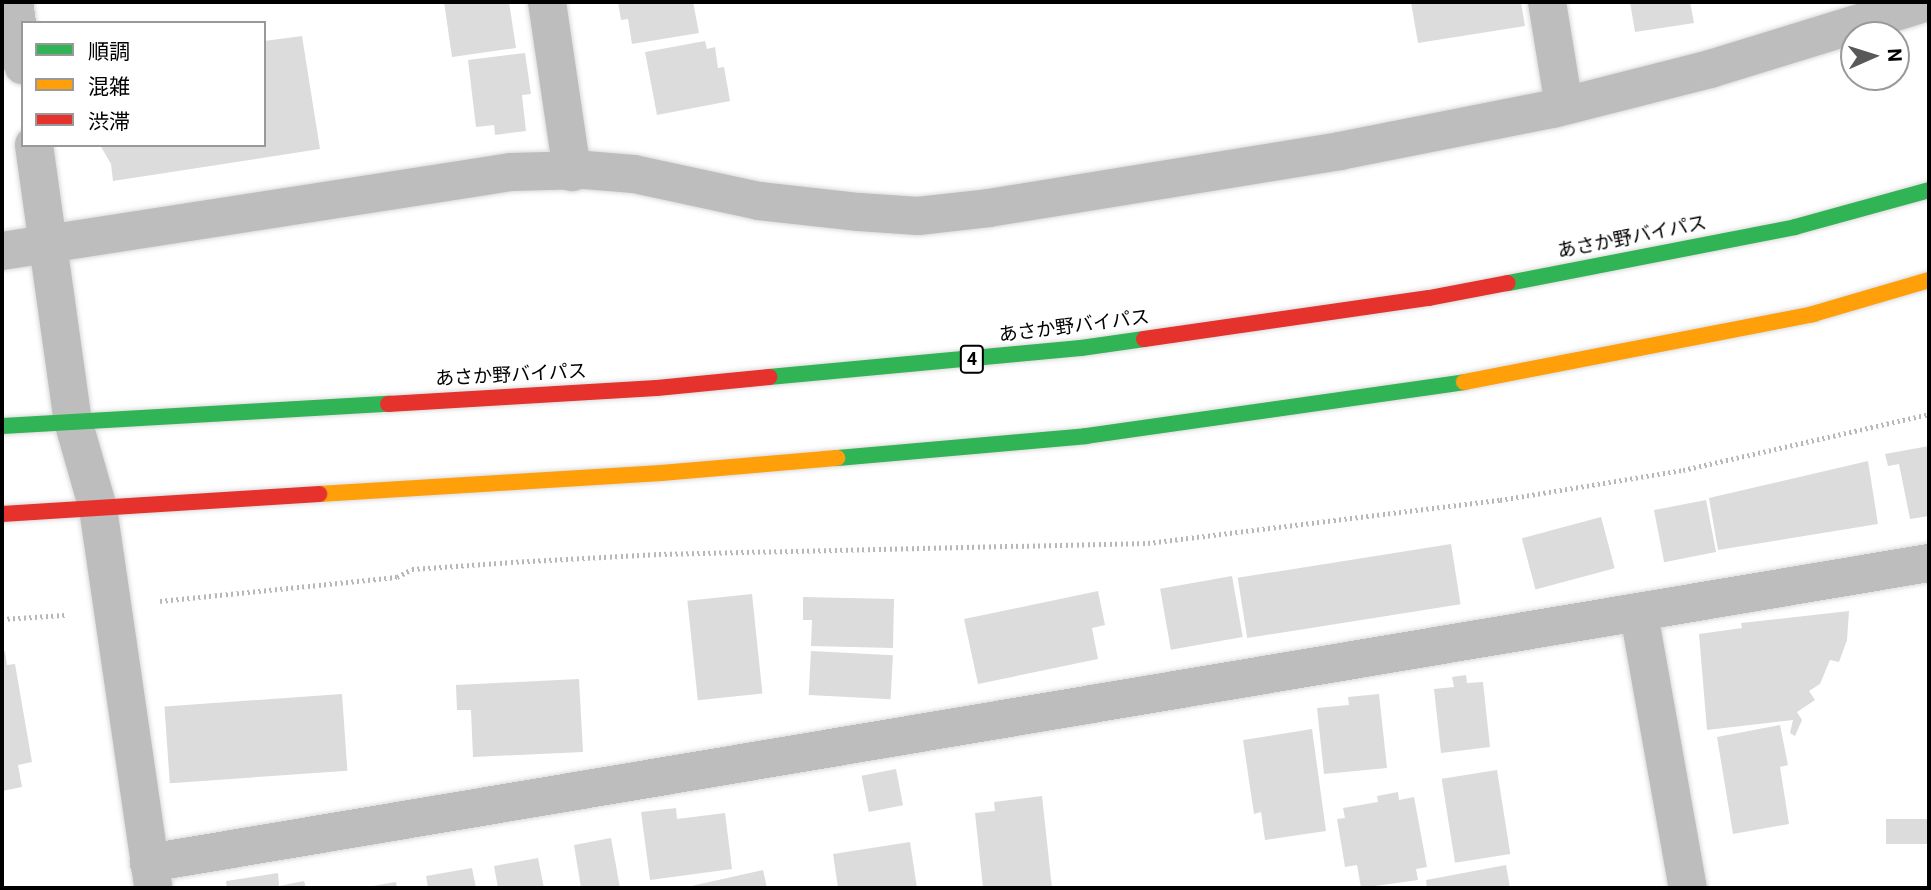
<!DOCTYPE html>
<html>
<head>
<meta charset="utf-8">
<style>
	body { margin:0 }
	#map { position:relative; width:1931px; height:890px; overflow:hidden; background:#fff; font-family:Roboto,"Noto Sans JP",sans-serif }
	div>[style] { position:absolute }
	[style*='--x'] { left:calc(var(--x)*1px); top:calc(var(--y)*1px); width:calc(var(--w)*1px); rotate:calc(var(--a)*1deg) }
	.building>* { inset:0; background:#dcdcdc; transform-origin:0 0 }
	.path>* { height:4.5px; margin-top:-2.25px; transform-origin:0; background:repeating-linear-gradient(90deg,#b8b8b8 0 2px,transparent 0 5.5px) }
	.roads { filter:drop-shadow(0 0 2px #dbdbdb) drop-shadow(0 0 2px #dbdbdb) }
	.street>* { height:38px; margin:-19px; padding:0 19px; transform-origin:19px; border-radius:19px; background:#bdbdbd }
	.fast>* { height:16px; margin:-8px; padding:0 8px; transform-origin:8px; border-radius:8px; background:#30b455 }
	.slow>* { height:16px; margin:-8px; padding:0 8px; transform-origin:8px; border-radius:8px; background:#ff9f0a }
	.jam>* { height:16px; margin:-8px; padding:0 8px; transform-origin:8px; border-radius:8px; background:#e5322d }
	span { translate:-50% -50%; white-space:nowrap; text-align:center; line-height:1.15; -webkit-text-stroke:5px #fff; paint-order:stroke }
	.shield-label span { padding:2px 5px; background:#fff; border:2px solid; border-radius:5px; -webkit-text-stroke-width:0 }
	.shield-label { font-size:18px; color:#000; font-weight:700 }
	.street-label { font-size:19px; color:#000 }
	.frame { position:absolute; inset:0; border:4px solid #000; pointer-events:none }
	.legend { position:absolute; left:21px; top:21px; width:245px; height:126px; box-sizing:border-box; background:#fff; border:2px solid #999; margin:0; padding:9px 12px; list-style:none; font-size:21px; color:#000 }
	.legend li { display:flex; align-items:center; gap:14px; height:35px }
	.legend b { width:35px; border:2px solid #999 }
	.north { position:absolute; left:1840px; top:21px; width:70px; height:70px; box-sizing:border-box; background:#fff; border:2px solid #999; border-radius:50%; rotate:87deg; font-size:19px; font-weight:700; line-height:28px; text-align:center; color:#000 }
	.north::after { content:''; display:block; margin:auto; width:24px; height:32px; background:#595959; clip-path:polygon(50% 0,100% 100%,50% 72%,0 100%) }
</style>
</head>
<body>
<div id="map">
	<div class="building">
		<div style="clip-path:polygon(444px 2px,509px 2px,516px 48px,452px 57px)"></div>
		<div style="clip-path:polygon(618px 2px,693px 2px,699px 33px,632px 44px,628px 19px,621px 20px)"></div>
		<div style="clip-path:polygon(1411px 2px,1521px 2px,1525px 26px,1418px 43px)"></div>
		<div style="clip-path:polygon(1630px 2px,1690px 2px,1694px 23px,1635px 32px)"></div>
		<div style="clip-path:polygon(302px 36px,320px 149px,113px 181px,111px 164px,100px 145px,264px 145px,264px 41px)"></div>
		<div style="clip-path:polygon(705px 41px,707px 49px,715px 47px,718px 68px,724px 67px,730px 101px,657px 115px,645px 52px)"></div>
		<div style="clip-path:polygon(525px 53px,531px 94px,522px 95px,526px 131px,495px 135px,494px 125px,476px 127px,468px 60px)"></div>
		<div style="clip-path:polygon(1929px 446px,1929px 516px,1910px 519px,1899px 464px,1888px 466px,1885px 454px)"></div>
		<div style="clip-path:polygon(1868px 461px,1878px 524px,1718px 550px,1709px 498px)"></div>
		<div style="left:1706px;top:500px;width:53px;height:53px;rotate:79deg"></div>
		<div style="left:1601px;top:517px;width:53px;height:82px;rotate:75deg"></div>
		<div style="left:1451px;top:544px;width:61px;height:216px;rotate:81deg"></div>
		<div style="left:1232px;top:576px;width:62px;height:73px;rotate:80deg"></div>
		<div style="clip-path:polygon(1098px 591px,1105px 625px,1092px 628px,1098px 659px,978px 684px,964px 619px)"></div>
		<div style="left:752px;top:594px;width:100px;height:65px;rotate:84deg"></div>
		<div style="clip-path:polygon(803px 597px,894px 599px,893px 648px,811px 646px,812px 620px,803px 620px)"></div>
		<div style="clip-path:polygon(1849px 611px,1847px 640px,1839px 662px,1830px 660px,1820px 684px,1809px 691px,1815px 700px,1797px 712px,1802px 720px,1795px 736px,1790px 733px,1793px 720px,1707px 730px,1699px 634px,1742px 628px,1741px 623px)"></div>
		<div style="clip-path:polygon(5px 651px,7px 665px,15px 664px,32px 762px,18px 765px,22px 787px,2px 791px,2px 652px)"></div>
		<div style="left:811px;top:651px;width:82px;height:44px;rotate:3deg"></div>
		<div style="clip-path:polygon(1466px 675px,1467px 683px,1483px 682px,1490px 747px,1441px 753px,1434px 689px,1454px 687px,1452px 677px)"></div>
		<div style="clip-path:polygon(579px 679px,583px 752px,473px 757px,471px 710px,457px 710px,456px 685px)"></div>
		<div style="left:342px;top:694px;width:77px;height:178px;rotate:86deg"></div>
		<div style="clip-path:polygon(1379px 694px,1387px 768px,1324px 774px,1317px 708px,1349px 705px,1348px 697px)"></div>
		<div style="clip-path:polygon(1780px 725px,1788px 765px,1780px 767px,1789px 824px,1733px 834px,1717px 737px)"></div>
		<div style="clip-path:polygon(1312px 729px,1326px 831px,1265px 840px,1261px 812px,1254px 814px,1243px 740px)"></div>
		<div style="left:896px;top:769px;width:37px;height:35px;rotate:79deg"></div>
		<div style="left:1497px;top:770px;width:85px;height:56px;rotate:81deg"></div>
		<div style="clip-path:polygon(1398px 792px,1399px 800px,1414px 797px,1427px 867px,1416px 869px,1418px 880px,1361px 888px,1357px 865px,1345px 867px,1337px 819px,1345px 818px,1343px 808px,1378px 802px,1377px 796px)"></div>
		<div style="clip-path:polygon(1042px 796px,1052px 888px,983px 888px,975px 813px,995px 811px,994px 802px)"></div>
		<div style="clip-path:polygon(676px 808px,677px 819px,725px 813px,732px 869px,650px 880px,641px 812px)"></div>
		<div style="left:1929px;top:819px;width:25px;height:43px;rotate:90deg"></div>
		<div style="clip-path:polygon(611px 838px,620px 888px,581px 888px,574px 845px)"></div>
		<div style="clip-path:polygon(910px 842px,917px 888px,838px 888px,833px 854px)"></div>
		<div style="clip-path:polygon(538px 858px,544px 888px,498px 888px,494px 866px)"></div>
		<div style="clip-path:polygon(1506px 865px,1510px 888px,1427px 888px,1426px 880px)"></div>
		<div style="clip-path:polygon(472px 868px,476px 888px,428px 888px,426px 876px)"></div>
		<div style="clip-path:polygon(763px 870px,767px 888px,687px 888px,687px 887px)"></div>
		<div style="clip-path:polygon(278px 873px,279px 886px,304px 881px,306px 888px,227px 888px,226px 881px)"></div>
		<div style="clip-path:polygon(396px 882px,397px 888px,367px 888px,367px 887px)"></div>
	</div>
	<div class="path">
		<div style="--x:160;--y:601;--w:238;--a:-5.8"></div>
		<div style="--x:397;--y:577;--w:17;--a:-28"></div>
		<div style="--x:412;--y:569;--w:99;--a:-4"></div>
		<div style="--x:511;--y:562;--w:148;--a:-3.1"></div>
		<div style="--x:659;--y:554;--w:489;--a:-1.3"></div>
		<div style="--x:1148;--y:543;--w:355;--a:-7"></div>
		<div style="--x:1500;--y:500;--w:185;--a:-9.3"></div>
		<div style="--x:1683;--y:470;--w:252;--a:-12.8"></div>
		<div style="--x:2;--y:619;--w:63;--a:-3.6"></div>
	</div>
	<div class="roads">
		<div class="street">
			<div style="--x:14;--y:2;--w:64;--a:81.9"></div>
			<div style="--x:547;--y:2;--w:172;--a:81.6"></div>
			<div style="--x:1547;--y:2;--w:105;--a:80.7"></div>
			<div style="--x:34;--y:145;--w:279;--a:82"></div>
			<div style="--x:73;--y:421;--w:91;--a:74"></div>
			<div style="--x:98;--y:508;--w:382;--a:81.7"></div>
			<div style="--x:2;--y:251;--w:515;--a:-8.82"></div>
			<div style="--x:511;--y:172;--w:74;--a:-1.5"></div>
			<div style="--x:585;--y:170;--w:49;--a:4.7"></div>
			<div style="--x:634;--y:174;--w:128;--a:12.2"></div>
			<div style="--x:759;--y:201;--w:101;--a:6.3"></div>
			<div style="--x:859;--y:212;--w:59;--a:3.9"></div>
			<div style="--x:918;--y:216;--w:71;--a:-6.4"></div>
			<div style="--x:989;--y:208;--w:356;--a:-9.2"></div>
			<div style="--x:1340;--y:151;--w:217;--a:-11.2"></div>
			<div style="--x:1553;--y:109;--w:162;--a:-14.3"></div>
			<div style="--x:1710;--y:69;--w:228;--a:-17.1"></div>
			<div style="--x:1639;--y:614;--w:278;--a:79.9"></div>
			<div style="--x:149;--y:863;--w:1805;--a:-9.57"></div>
		</div>
		<div class="fast">
			<div style="--x:1508;--y:283;--w:292;--a:-11"></div>
			<div style="--x:1795;--y:227;--w:139;--a:-15.4"></div>
			<div style="--x:769;--y:377;--w:313;--a:-5.3"></div>
			<div style="--x:1081;--y:348;--w:64;--a:-8.1"></div>
			<div style="--x:2;--y:426;--w:387;--a:-3.3"></div>
			<div style="--x:837;--y:458;--w:250;--a:-5"></div>
			<div style="--x:1086;--y:436;--w:382;--a:-8.1"></div>
		</div>
		<div class="slow">
			<div style="--x:1464;--y:382;--w:356;--a:-11"></div>
			<div style="--x:1813;--y:314;--w:121;--a:-16.3"></div>
			<div style="--x:319;--y:494;--w:343;--a:-3.5"></div>
			<div style="--x:661;--y:473;--w:177;--a:-4.9"></div>
		</div>
		<div class="jam">
			<div style="--x:1144;--y:339;--w:288;--a:-8.2"></div>
			<div style="--x:1429;--y:298;--w:80;--a:-10.8"></div>
			<div style="--x:388;--y:404;--w:269;--a:-3.4"></div>
			<div style="--x:657;--y:388;--w:113;--a:-5.6"></div>
			<div style="--x:2;--y:514;--w:318;--a:-3.6"></div>
		</div>
	</div>
	<div class="shield-label">
		<span style="left:972px;top:359px">4</span>
	</div>
	<div class="street-label">
		<span style="left:1632px;top:237px;rotate:-11deg">あさか野バイパス</span>
		<span style="left:1074px;top:326px;rotate:-7deg">あさか野バイパス</span>
		<span style="left:511px;top:375px;rotate:-3deg">あさか野バイパス</span>
	</div>
	<div class="frame"></div>
	<ul class="legend">
	<li><b style="height:9px;background:#30b455"></b>順調</li>
	<li><b style="height:9px;background:#ff9f0a"></b>混雑</li>
	<li><b style="height:9px;background:#e5322d"></b>渋滞</li>
	</ul>
	<div class="north">N</div>
</div>
</body>
</html>
